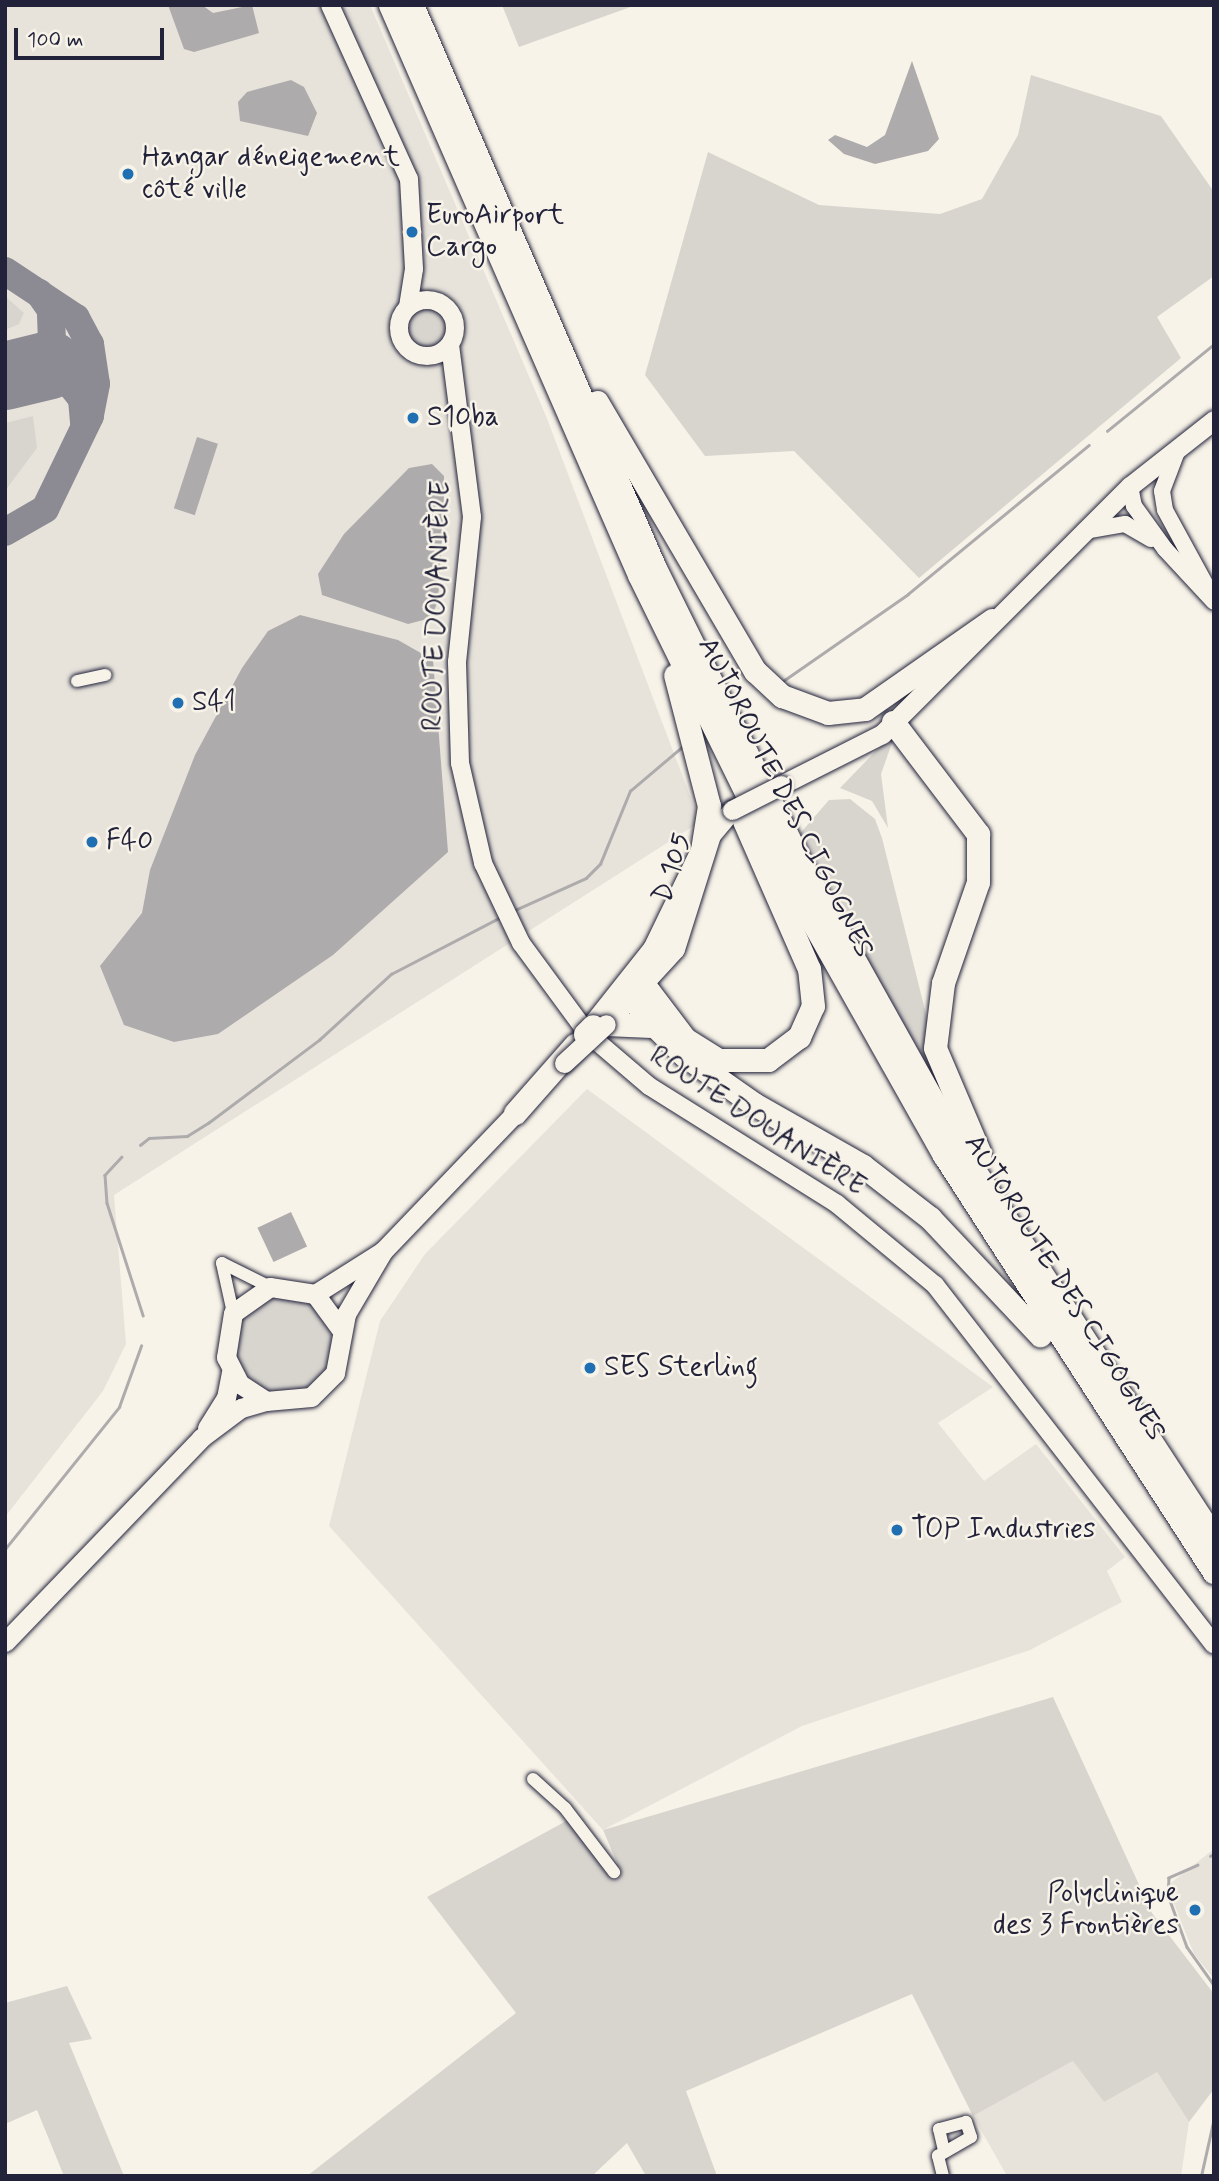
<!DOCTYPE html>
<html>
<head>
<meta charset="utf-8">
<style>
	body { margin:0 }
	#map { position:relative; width:1219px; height:2181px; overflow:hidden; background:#f7f3e8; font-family:Mynerve,sans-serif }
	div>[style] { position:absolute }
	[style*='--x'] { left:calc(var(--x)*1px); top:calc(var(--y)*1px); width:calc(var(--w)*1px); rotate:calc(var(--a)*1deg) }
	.built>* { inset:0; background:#e7e3db }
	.green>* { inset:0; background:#d8d5cf }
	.round { border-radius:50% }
	.water>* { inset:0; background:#aeabad; transform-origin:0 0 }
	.stream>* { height:2.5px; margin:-1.25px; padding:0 1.25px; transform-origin:1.25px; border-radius:1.25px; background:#aeabad }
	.taxiway>* { height:28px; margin:-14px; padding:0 14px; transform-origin:14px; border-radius:14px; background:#8c8a92 }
	.runway>* { height:68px; margin:-34px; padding:0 34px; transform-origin:34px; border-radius:34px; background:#8c8a92 }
	.roads { filter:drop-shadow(0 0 2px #22223b) drop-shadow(0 0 2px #22223b) }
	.minor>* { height:12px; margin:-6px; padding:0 6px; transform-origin:6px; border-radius:6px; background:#f7f3e8 }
	.tertiary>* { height:16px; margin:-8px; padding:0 8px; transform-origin:8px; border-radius:8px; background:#f7f3e8 }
	.secondary>* { height:18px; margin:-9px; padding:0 9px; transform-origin:9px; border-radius:9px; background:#f7f3e8 }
	.secondary>.ring { margin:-9px; padding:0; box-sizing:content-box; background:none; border:18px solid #f7f3e8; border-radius:50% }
	.primary>* { height:19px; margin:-9.5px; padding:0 9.5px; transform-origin:9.5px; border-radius:9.5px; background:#f7f3e8 }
	.motorway>* { height:23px; margin:-11.5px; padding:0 11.5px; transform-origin:11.5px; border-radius:11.5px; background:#f7f3e8 }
	.bridges { filter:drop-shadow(0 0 2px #22223b) drop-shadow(0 0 2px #22223b) }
	.primary-bridge>* { height:19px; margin:-9.5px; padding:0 9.5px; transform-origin:9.5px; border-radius:9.5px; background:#f7f3e8 }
	.motorway-bridge>* { height:23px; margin:-11.5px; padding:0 11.5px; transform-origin:11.5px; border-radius:11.5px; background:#f7f3e8 }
	.dots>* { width:19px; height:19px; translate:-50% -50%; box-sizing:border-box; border:4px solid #f7f3e8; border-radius:50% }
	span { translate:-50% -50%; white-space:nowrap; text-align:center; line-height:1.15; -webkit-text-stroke:5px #f7f3e8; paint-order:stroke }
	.poi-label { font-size:28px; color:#22223b }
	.left { translate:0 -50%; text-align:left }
	.right { translate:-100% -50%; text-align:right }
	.street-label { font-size:28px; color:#22223b }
	.frame { position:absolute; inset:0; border:7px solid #22223b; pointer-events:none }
	.scale { position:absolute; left:14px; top:28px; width:150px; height:32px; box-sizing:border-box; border:4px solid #22223b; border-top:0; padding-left:9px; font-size:21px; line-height:24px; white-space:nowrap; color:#22223b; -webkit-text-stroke:5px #f7f3e8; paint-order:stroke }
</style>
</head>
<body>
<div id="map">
	<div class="built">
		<div style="clip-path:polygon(5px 5px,370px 5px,546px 416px,700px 822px,114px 1195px,126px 1344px,103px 1391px,5px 1517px)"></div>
		<div style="clip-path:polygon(587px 1089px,993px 1387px,938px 1423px,984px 1481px,1036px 1444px,1125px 1557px,1107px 1571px,1122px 1602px,1030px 1650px,802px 1726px,603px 1830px,329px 1526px,380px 1321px,425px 1254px)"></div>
		<div style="clip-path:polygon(1214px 1849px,1214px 1979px,1194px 1954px,1167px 1886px)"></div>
		<div style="clip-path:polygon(1073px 2061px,1157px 2072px,1189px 2122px,1181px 2176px,1007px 2176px,973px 2116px)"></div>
	</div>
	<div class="green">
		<div style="clip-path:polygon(502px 5px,636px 5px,519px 47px)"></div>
		<div style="clip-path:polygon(1031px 75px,1161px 116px,1214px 192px,1214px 276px,1157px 317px,1181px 358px,919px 578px,794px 451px,705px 456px,645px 375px,708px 152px,819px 205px,940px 214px,982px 199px,1018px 135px)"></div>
		<div style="clip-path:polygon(5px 296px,24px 313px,19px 324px,5px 330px)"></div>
		<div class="round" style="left:407px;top:308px;width:40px;height:40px"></div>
		<div style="clip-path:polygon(33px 416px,37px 448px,5px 491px,5px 423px)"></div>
		<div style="clip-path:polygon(897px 729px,881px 774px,888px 828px,872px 801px,840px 788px)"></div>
		<div style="clip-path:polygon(850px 799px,875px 819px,882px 838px,927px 1018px,966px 1140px,797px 837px,829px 800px)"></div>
		<div class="round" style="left:234px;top:1295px;width:98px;height:98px"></div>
		<div style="clip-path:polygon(1053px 1697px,1152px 1913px,1214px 1994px,1214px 2089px,1189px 2122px,1157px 2072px,1104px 2102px,1073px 2061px,973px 2116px,912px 1994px,686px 2091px,717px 2176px,646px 2176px,627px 2143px,592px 2176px,307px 2176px,516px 2013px,427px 1897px,568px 1820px,618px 1865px,603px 1830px)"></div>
		<div style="clip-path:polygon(67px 1986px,92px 2039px,69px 2043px,124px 2176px,64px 2176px,37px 2110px,5px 2124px,5px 2003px)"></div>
	</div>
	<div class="water">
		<div style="clip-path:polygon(168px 5px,202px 5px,213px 13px,252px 5px,259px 33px,194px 52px,184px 49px)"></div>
		<div style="clip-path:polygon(912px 61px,939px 139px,928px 151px,875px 164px,844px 154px,828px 140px,835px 135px,867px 147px,885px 135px)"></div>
		<div style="clip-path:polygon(291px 80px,304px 87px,317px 113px,308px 136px,240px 121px,238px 102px,247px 92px)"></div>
		<div style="left:197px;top:437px;width:22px;height:75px;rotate:18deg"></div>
		<div style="clip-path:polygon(432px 464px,444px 476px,444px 504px,438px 601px,431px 618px,408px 624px,322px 595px,318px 574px,344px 534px,409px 468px)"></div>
		<div style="clip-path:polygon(300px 615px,398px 640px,433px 660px,448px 852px,333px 955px,218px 1034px,174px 1042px,124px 1025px,100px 966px,142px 913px,150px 870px,195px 755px,242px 668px,268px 631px)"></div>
		<div style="left:291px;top:1212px;width:38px;height:37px;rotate:65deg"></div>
	</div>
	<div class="stream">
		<div style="--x:1107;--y:431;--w:138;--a:-39.1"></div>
		<div style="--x:783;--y:681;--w:152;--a:-34.8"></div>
		<div style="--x:908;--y:594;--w:234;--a:-39.5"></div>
		<div style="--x:513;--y:911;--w:80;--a:-24.3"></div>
		<div style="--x:586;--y:878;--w:20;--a:-45"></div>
		<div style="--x:600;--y:864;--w:79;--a:-67.7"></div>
		<div style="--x:630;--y:791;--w:70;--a:-40.3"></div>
		<div style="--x:140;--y:1145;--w:11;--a:-38"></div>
		<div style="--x:149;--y:1138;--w:38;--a:-3"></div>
		<div style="--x:187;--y:1136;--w:25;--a:-32"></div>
		<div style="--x:208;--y:1123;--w:139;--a:-36.8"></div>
		<div style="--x:319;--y:1040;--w:98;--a:-42.5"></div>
		<div style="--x:391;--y:974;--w:124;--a:-27.4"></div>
		<div style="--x:122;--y:1157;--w:25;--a:133"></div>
		<div style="--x:105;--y:1175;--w:28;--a:86"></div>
		<div style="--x:107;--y:1203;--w:118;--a:72.2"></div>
		<div style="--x:5;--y:1549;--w:182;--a:-51.2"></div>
		<div style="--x:119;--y:1407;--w:65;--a:-70.2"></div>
		<div style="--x:1210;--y:1856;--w:4;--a:-27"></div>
		<div style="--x:1198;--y:1865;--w:32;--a:156"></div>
		<div style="--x:1169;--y:1878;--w:17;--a:93"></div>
		<div style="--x:1168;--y:1895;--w:55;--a:69.9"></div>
		<div style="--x:1187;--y:1947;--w:47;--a:54.6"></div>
		<div style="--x:1201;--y:2176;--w:59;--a:-77.4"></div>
	</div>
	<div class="taxiway">
		<div style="--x:5;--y:271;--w:85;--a:33.5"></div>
		<div style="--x:76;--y:318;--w:30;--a:62"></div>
		<div style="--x:90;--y:344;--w:40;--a:81.5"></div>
		<div style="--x:96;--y:384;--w:33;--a:101"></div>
		<div style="--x:90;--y:416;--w:103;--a:115.8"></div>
		<div style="--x:45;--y:509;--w:46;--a:150.1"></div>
		<div style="--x:17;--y:372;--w:23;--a:-23"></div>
		<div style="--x:38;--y:363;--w:24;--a:-55"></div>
		<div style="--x:52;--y:343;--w:33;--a:-92"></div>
		<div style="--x:51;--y:310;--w:21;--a:-125"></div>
		<div style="--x:5;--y:377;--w:36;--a:-10"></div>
		<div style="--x:40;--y:371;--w:27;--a:17"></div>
		<div style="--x:66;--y:379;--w:26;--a:51"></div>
		<div style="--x:82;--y:399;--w:24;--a:85"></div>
	</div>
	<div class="runway">
		<div style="--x:5;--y:376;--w:46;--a:-13.7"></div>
	</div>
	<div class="roads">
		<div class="minor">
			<div style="--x:77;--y:681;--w:29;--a:-12"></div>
			<div style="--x:222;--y:1263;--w:54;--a:26.6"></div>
			<div style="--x:222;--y:1263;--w:51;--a:77.6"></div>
			<div style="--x:533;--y:1779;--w:43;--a:42.2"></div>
			<div style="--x:565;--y:1808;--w:81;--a:52.6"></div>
			<div style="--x:943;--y:2176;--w:21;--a:-104"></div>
			<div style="--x:938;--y:2156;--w:38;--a:-30"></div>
			<div style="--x:971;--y:2137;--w:16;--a:-108"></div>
			<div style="--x:966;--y:2122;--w:28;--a:165"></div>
			<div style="--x:939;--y:2129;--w:23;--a:77"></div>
		</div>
		<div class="tertiary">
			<div style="--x:1178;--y:449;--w:45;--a:110.9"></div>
			<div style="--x:1162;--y:491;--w:19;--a:81"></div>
			<div style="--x:1165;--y:510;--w:102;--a:61.4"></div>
			<div style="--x:1130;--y:486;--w:20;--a:79"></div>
			<div style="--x:1134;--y:506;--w:53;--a:54.2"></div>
			<div style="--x:1165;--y:549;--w:72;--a:47.2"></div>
			<div style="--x:1084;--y:531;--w:42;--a:-9.7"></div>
			<div style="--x:1125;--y:524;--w:30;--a:30"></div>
		</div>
		<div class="secondary">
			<div style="--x:330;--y:5;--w:191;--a:65.6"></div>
			<div style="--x:409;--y:179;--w:90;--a:86.8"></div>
			<div style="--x:414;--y:269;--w:39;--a:99"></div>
			<div class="ring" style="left:399px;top:300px;width:38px;height:38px"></div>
			<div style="--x:450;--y:345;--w:173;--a:82.7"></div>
			<div style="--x:472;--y:517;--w:146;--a:95.9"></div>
			<div style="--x:457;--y:662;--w:101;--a:88.3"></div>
			<div style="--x:460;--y:763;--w:103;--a:77"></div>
			<div style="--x:483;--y:863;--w:89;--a:64.6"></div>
			<div style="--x:521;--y:943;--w:112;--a:53.7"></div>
			<div style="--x:587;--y:1033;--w:82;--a:40.5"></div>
			<div style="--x:649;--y:1086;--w:222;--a:32.1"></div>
			<div style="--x:837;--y:1204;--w:127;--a:39.6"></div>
			<div style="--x:935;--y:1285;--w:455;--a:52.2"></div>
		</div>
		<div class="primary">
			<div style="--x:781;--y:785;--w:113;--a:-26.8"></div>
			<div style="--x:882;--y:734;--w:351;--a:-45"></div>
			<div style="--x:1130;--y:486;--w:107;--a:-38.2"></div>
			<div style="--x:607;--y:1023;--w:100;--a:-47.4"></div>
			<div style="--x:675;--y:949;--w:120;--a:-72.5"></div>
			<div style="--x:711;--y:835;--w:33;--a:-50"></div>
			<div style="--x:315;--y:1294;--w:80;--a:-32.3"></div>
			<div style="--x:383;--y:1251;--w:205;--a:-46.2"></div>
			<div style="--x:342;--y:1331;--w:46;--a:-126.1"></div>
			<div style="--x:315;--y:1294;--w:46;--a:-171.2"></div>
			<div style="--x:270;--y:1287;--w:45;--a:144.9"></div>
			<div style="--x:233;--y:1313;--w:45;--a:99"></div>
			<div style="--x:226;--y:1357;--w:30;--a:63"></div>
			<div style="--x:240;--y:1384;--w:31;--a:33"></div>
			<div style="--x:266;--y:1401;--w:45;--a:-5.1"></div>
			<div style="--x:311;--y:1397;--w:34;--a:-45"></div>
			<div style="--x:335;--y:1373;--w:60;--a:-79.4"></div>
			<div style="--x:346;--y:1314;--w:73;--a:-59.6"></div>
			<div style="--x:207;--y:1428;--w:36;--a:-58"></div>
			<div style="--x:226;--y:1398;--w:26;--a:-79"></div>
			<div style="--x:5;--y:1642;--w:283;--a:-46.1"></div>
			<div style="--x:201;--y:1438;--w:50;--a:-36.9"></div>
			<div style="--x:241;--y:1408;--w:26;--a:-16"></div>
		</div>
		<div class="motorway">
			<div style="--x:390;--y:5;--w:622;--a:66.4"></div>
			<div style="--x:639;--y:575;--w:340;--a:63.8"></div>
			<div style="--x:789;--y:880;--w:316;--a:60.6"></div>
			<div style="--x:944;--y:1155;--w:497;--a:57.1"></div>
			<div style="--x:412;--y:5;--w:611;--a:66.67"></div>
			<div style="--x:654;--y:566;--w:339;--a:63.7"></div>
			<div style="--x:804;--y:870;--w:314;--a:60.8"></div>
			<div style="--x:957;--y:1144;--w:470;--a:56.9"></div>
			<div style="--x:597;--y:402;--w:312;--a:59.6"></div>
			<div style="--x:755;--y:671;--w:37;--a:43"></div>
			<div style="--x:782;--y:696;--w:49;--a:20.3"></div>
			<div style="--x:828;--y:713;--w:37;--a:-6"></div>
			<div style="--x:865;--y:709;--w:155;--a:-35"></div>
			<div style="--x:893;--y:722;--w:141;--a:52.8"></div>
			<div style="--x:978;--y:834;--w:48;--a:90"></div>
			<div style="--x:978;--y:882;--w:107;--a:109.1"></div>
			<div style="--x:943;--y:983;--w:65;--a:97"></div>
			<div style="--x:935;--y:1048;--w:115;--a:67"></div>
			<div style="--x:644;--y:985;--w:68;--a:52.8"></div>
			<div style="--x:685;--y:1039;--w:40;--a:32"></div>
			<div style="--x:719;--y:1060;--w:49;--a:0"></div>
			<div style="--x:768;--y:1060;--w:39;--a:-37"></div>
			<div style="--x:799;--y:1037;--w:34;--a:-66"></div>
			<div style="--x:813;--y:1006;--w:37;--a:-96"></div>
			<div style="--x:809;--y:969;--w:162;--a:-113.7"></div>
			<div style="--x:636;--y:993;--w:20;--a:75"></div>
			<div style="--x:641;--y:1012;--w:61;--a:45"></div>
			<div style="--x:684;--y:1055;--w:85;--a:35"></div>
			<div style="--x:754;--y:1104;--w:125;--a:29.6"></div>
			<div style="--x:863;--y:1166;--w:85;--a:37.8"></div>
			<div style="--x:930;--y:1218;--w:161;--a:46.8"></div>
			<div style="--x:606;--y:1024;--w:45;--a:2.5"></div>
			<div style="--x:593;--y:1026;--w:98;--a:-51.6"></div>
			<div style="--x:654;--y:949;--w:110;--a:-64.1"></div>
			<div style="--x:702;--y:850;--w:45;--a:-81"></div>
			<div style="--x:709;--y:806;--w:135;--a:-104.5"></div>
			<div style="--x:515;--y:1113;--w:91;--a:-48.6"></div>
		</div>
	</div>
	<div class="bridges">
		<div class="primary-bridge">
			<div style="--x:732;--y:810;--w:55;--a:-27"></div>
			<div style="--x:564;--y:1063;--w:57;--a:-42.9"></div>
		</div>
		<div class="motorway-bridge">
			<div style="--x:585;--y:1034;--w:11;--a:-45"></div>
		</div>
	</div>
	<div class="dots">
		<div style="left:128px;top:174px;background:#1f6fb2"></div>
		<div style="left:412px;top:232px;background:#1f6fb2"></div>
		<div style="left:413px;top:418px;background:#1f6fb2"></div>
		<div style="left:178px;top:703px;background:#1f6fb2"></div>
		<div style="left:92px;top:842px;background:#1f6fb2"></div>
		<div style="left:590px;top:1368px;background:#1f6fb2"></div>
		<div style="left:897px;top:1530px;background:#1f6fb2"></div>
		<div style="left:1195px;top:1910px;background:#1f6fb2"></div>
	</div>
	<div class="poi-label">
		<span class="left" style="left:142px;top:174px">Hangar déneigement<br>côté ville</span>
		<span class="left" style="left:426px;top:232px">EuroAirport<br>Cargo</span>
		<span class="left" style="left:427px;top:418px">S10ba</span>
		<span class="left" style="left:192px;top:703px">S41</span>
		<span class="left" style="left:106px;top:842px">F40</span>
		<span class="left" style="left:604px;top:1368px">SES Sterling</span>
		<span class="left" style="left:911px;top:1530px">TOP Industries</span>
		<span class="right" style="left:1179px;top:1910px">Polyclinique<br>des 3 Frontières</span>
	</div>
	<div class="street-label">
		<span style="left:438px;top:606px;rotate:-88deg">ROUTE DOUANIÈRE</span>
		<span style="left:785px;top:798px;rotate:63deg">AUTOROUTE DES CIGOGNES</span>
		<span style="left:673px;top:868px;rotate:-73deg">D 105</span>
		<span style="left:757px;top:1122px;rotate:33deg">ROUTE DOUANIÈRE</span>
		<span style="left:1064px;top:1288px;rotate:58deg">AUTOROUTE DES CIGOGNES</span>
	</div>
	<div class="frame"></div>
	<div class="scale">100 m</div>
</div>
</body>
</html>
